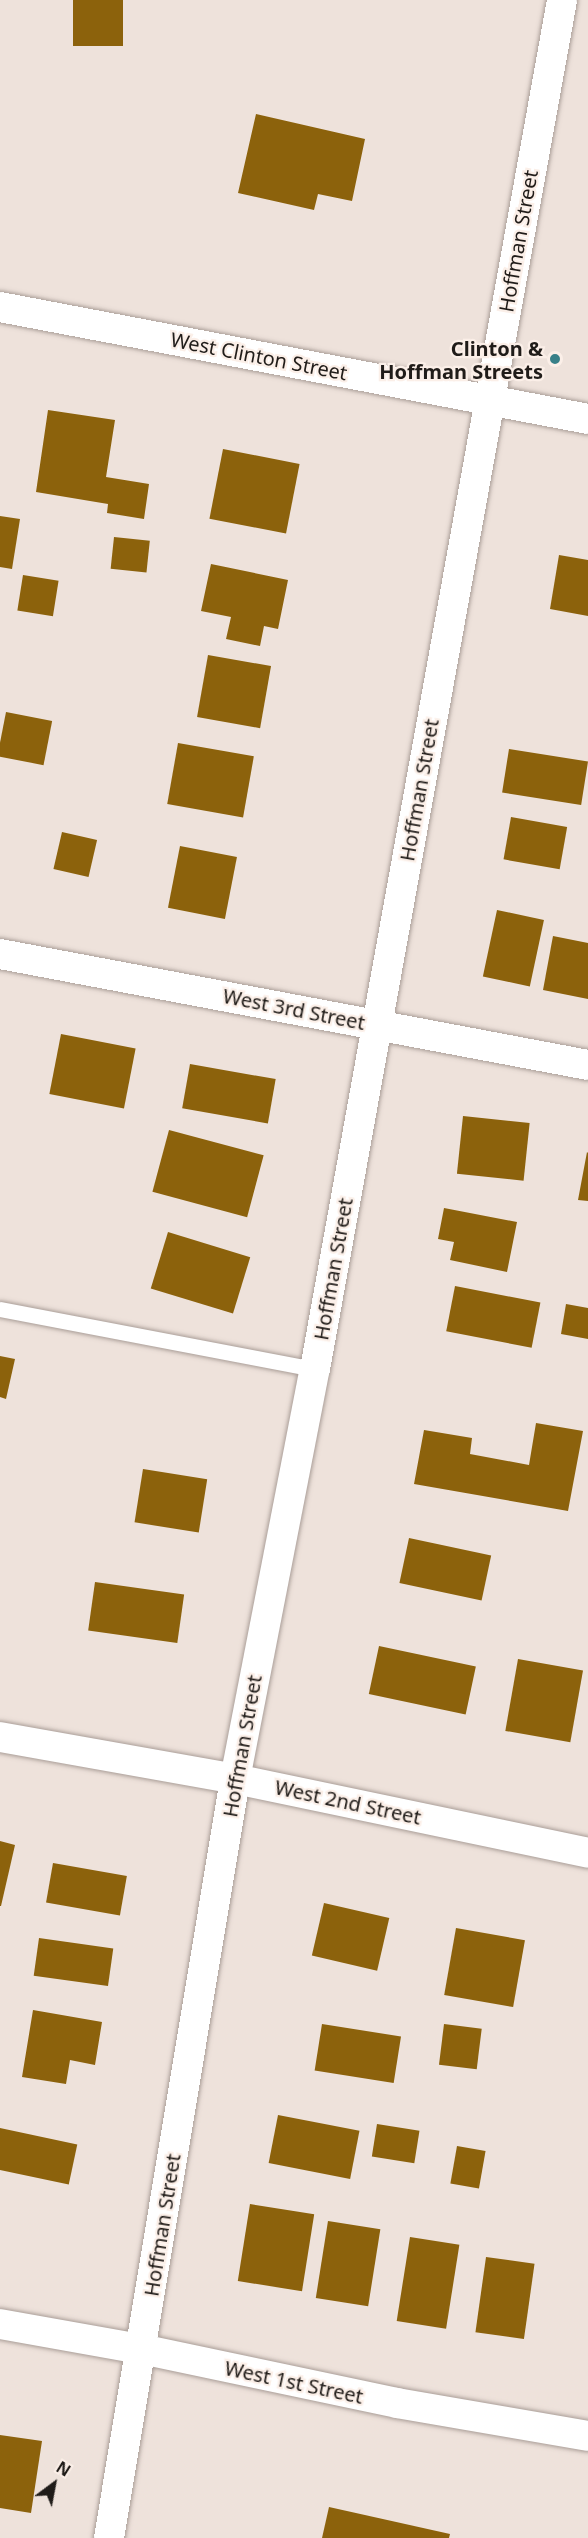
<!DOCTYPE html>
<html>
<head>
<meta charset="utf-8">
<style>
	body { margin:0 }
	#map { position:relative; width:588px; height:2538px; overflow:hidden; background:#eee2db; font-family:"Noto Sans",sans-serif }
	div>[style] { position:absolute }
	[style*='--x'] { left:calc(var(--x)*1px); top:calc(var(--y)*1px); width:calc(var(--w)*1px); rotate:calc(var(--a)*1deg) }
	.building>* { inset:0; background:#8c620c; transform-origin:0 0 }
	.roads { filter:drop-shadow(0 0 2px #aa9e98) drop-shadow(0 0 2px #aa9e98) }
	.lane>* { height:15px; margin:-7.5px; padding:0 7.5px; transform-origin:7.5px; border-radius:7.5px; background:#fff }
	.street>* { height:30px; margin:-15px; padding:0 15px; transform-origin:15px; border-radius:15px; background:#fff }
	.dots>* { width:16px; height:16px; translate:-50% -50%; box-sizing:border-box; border:3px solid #fbefe8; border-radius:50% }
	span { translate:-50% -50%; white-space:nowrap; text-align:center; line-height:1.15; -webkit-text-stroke:4.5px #fbefe8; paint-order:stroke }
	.street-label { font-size:20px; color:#201c19 }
	.poi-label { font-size:20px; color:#201c19; font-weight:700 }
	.right { translate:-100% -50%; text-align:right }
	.north { position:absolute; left:24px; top:2454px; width:60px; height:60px; -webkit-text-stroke:4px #fbefe8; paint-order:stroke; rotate:32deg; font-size:16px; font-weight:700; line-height:24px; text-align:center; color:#201c19 }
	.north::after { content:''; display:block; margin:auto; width:21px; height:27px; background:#201c19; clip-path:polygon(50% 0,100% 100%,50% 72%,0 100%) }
</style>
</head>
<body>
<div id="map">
	<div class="building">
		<div style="left:73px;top:0;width:50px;height:46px"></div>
		<div style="clip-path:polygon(256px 114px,365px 139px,352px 201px,318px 194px,314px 210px,238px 193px)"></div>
		<div style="clip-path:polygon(48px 410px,115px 420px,106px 477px,149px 484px,144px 519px,107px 513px,108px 504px,36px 492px)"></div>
		<div style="left:223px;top:449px;width:78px;height:71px;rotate:11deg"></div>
		<div style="clip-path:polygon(0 516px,20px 519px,12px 569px,0 567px)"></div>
		<div style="left:114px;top:537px;width:36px;height:32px;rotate:6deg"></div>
		<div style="clip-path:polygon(559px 555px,588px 560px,588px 616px,550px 609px)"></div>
		<div style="clip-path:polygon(211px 564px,288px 580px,278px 629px,264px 626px,260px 646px,226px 639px,231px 617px,201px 611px)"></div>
		<div style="left:23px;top:575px;width:36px;height:36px;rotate:9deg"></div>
		<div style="left:208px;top:655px;width:64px;height:63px;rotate:10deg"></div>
		<div style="left:6px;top:712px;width:47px;height:45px;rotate:11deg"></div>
		<div style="left:178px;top:743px;width:77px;height:62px;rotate:10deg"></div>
		<div style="left:509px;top:749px;width:80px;height:44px;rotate:9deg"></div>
		<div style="left:511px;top:817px;width:57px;height:43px;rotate:10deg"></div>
		<div style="left:62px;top:832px;width:36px;height:38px;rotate:13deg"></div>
		<div style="left:180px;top:846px;width:58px;height:63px;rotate:11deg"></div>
		<div style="left:497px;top:910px;width:48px;height:68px;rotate:12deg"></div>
		<div style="clip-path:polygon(553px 936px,588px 943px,588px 999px,543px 990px)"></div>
		<div style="left:61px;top:1034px;width:76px;height:61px;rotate:11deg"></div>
		<div style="left:190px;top:1064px;width:87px;height:45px;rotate:10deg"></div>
		<div style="left:463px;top:1116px;width:67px;height:58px;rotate:6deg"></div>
		<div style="left:169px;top:1130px;width:98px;height:64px;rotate:15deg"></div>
		<div style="clip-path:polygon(587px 1152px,588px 1153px,588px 1201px,578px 1200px)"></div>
		<div style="clip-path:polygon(444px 1208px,517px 1222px,507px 1272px,450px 1260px,454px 1242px,438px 1239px)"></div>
		<div style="left:168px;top:1232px;width:86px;height:59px;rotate:17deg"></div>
		<div style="left:455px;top:1286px;width:87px;height:46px;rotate:11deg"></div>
		<div style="clip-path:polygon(566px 1304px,588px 1308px,588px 1339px,561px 1334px)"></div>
		<div style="clip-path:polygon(0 1356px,15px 1359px,6px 1399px,0 1397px)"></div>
		<div style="clip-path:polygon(536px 1423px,583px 1431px,568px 1511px,414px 1484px,424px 1430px,472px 1438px,470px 1454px,529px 1465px)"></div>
		<div style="left:143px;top:1469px;width:65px;height:54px;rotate:9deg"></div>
		<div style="left:409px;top:1538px;width:84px;height:46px;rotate:12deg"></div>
		<div style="left:95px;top:1582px;width:90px;height:49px;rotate:8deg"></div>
		<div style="left:379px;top:1646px;width:99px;height:49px;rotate:12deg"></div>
		<div style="left:518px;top:1659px;width:66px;height:73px;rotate:10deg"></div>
		<div style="clip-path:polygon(0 1841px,15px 1845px,1px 1906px,0 1906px)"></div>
		<div style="left:53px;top:1863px;width:75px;height:40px;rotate:10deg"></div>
		<div style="left:324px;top:1903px;width:67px;height:54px;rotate:13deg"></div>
		<div style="left:456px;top:1928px;width:70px;height:68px;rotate:10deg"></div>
		<div style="left:39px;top:1938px;width:75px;height:38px;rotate:8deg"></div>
		<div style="clip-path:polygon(33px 2010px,102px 2022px,95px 2065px,70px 2060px,66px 2084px,22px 2077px)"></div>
		<div style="left:322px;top:2024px;width:80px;height:47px;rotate:9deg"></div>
		<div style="left:444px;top:2024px;width:38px;height:41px;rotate:7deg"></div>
		<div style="left:278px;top:2115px;width:83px;height:49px;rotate:11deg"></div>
		<div style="left:377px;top:2124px;width:43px;height:33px;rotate:9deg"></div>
		<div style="left:0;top:2128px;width:79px;height:41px;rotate:12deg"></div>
		<div style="left:457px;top:2146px;width:29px;height:38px;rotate:10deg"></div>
		<div style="left:250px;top:2204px;width:65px;height:78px;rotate:9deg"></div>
		<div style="left:328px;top:2221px;width:53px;height:78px;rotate:9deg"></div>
		<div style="left:410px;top:2237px;width:50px;height:85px;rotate:9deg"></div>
		<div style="left:486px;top:2257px;width:49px;height:76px;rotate:8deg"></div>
		<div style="clip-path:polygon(0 2435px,42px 2441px,31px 2513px,0 2508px)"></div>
		<div style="clip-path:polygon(329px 2507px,450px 2534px,449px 2538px,322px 2538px)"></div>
	</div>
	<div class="roads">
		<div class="lane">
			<div style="--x:0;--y:1309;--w:321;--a:10.8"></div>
		</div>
		<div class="street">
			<div style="--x:0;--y:307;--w:599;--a:10.78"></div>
			<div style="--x:0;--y:954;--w:598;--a:10.69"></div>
			<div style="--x:0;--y:1737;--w:239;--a:10.1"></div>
			<div style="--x:235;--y:1779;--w:361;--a:11.8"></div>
			<div style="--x:0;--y:2324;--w:143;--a:10.1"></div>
			<div style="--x:141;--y:2349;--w:262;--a:11.9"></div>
			<div style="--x:397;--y:2403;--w:194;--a:9.8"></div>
			<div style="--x:109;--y:2538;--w:769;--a:-80.57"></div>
			<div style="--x:235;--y:1779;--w:418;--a:-79"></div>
			<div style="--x:315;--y:1369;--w:1391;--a:-79.77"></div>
		</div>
	</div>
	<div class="dots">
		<div style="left:555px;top:359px;background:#388088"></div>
	</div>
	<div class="street-label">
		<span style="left:518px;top:241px;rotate:-80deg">Hoffman Street</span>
		<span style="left:259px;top:356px;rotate:11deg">West Clinton Street</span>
		<span style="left:419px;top:790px;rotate:-80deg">Hoffman Street</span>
		<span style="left:294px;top:1009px;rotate:11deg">West 3rd Street</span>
		<span style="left:333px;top:1269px;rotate:-80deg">Hoffman Street</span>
		<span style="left:242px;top:1746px;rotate:-80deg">Hoffman Street</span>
		<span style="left:348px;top:1802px;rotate:12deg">West 2nd Street</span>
		<span style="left:162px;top:2225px;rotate:-81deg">Hoffman Street</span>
		<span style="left:294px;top:2382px;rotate:12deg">West 1st Street</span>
	</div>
	<div class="poi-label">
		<span class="right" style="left:543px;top:360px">Clinton &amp;<br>Hoffman Streets</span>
	</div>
	<div class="north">N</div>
</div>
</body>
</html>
